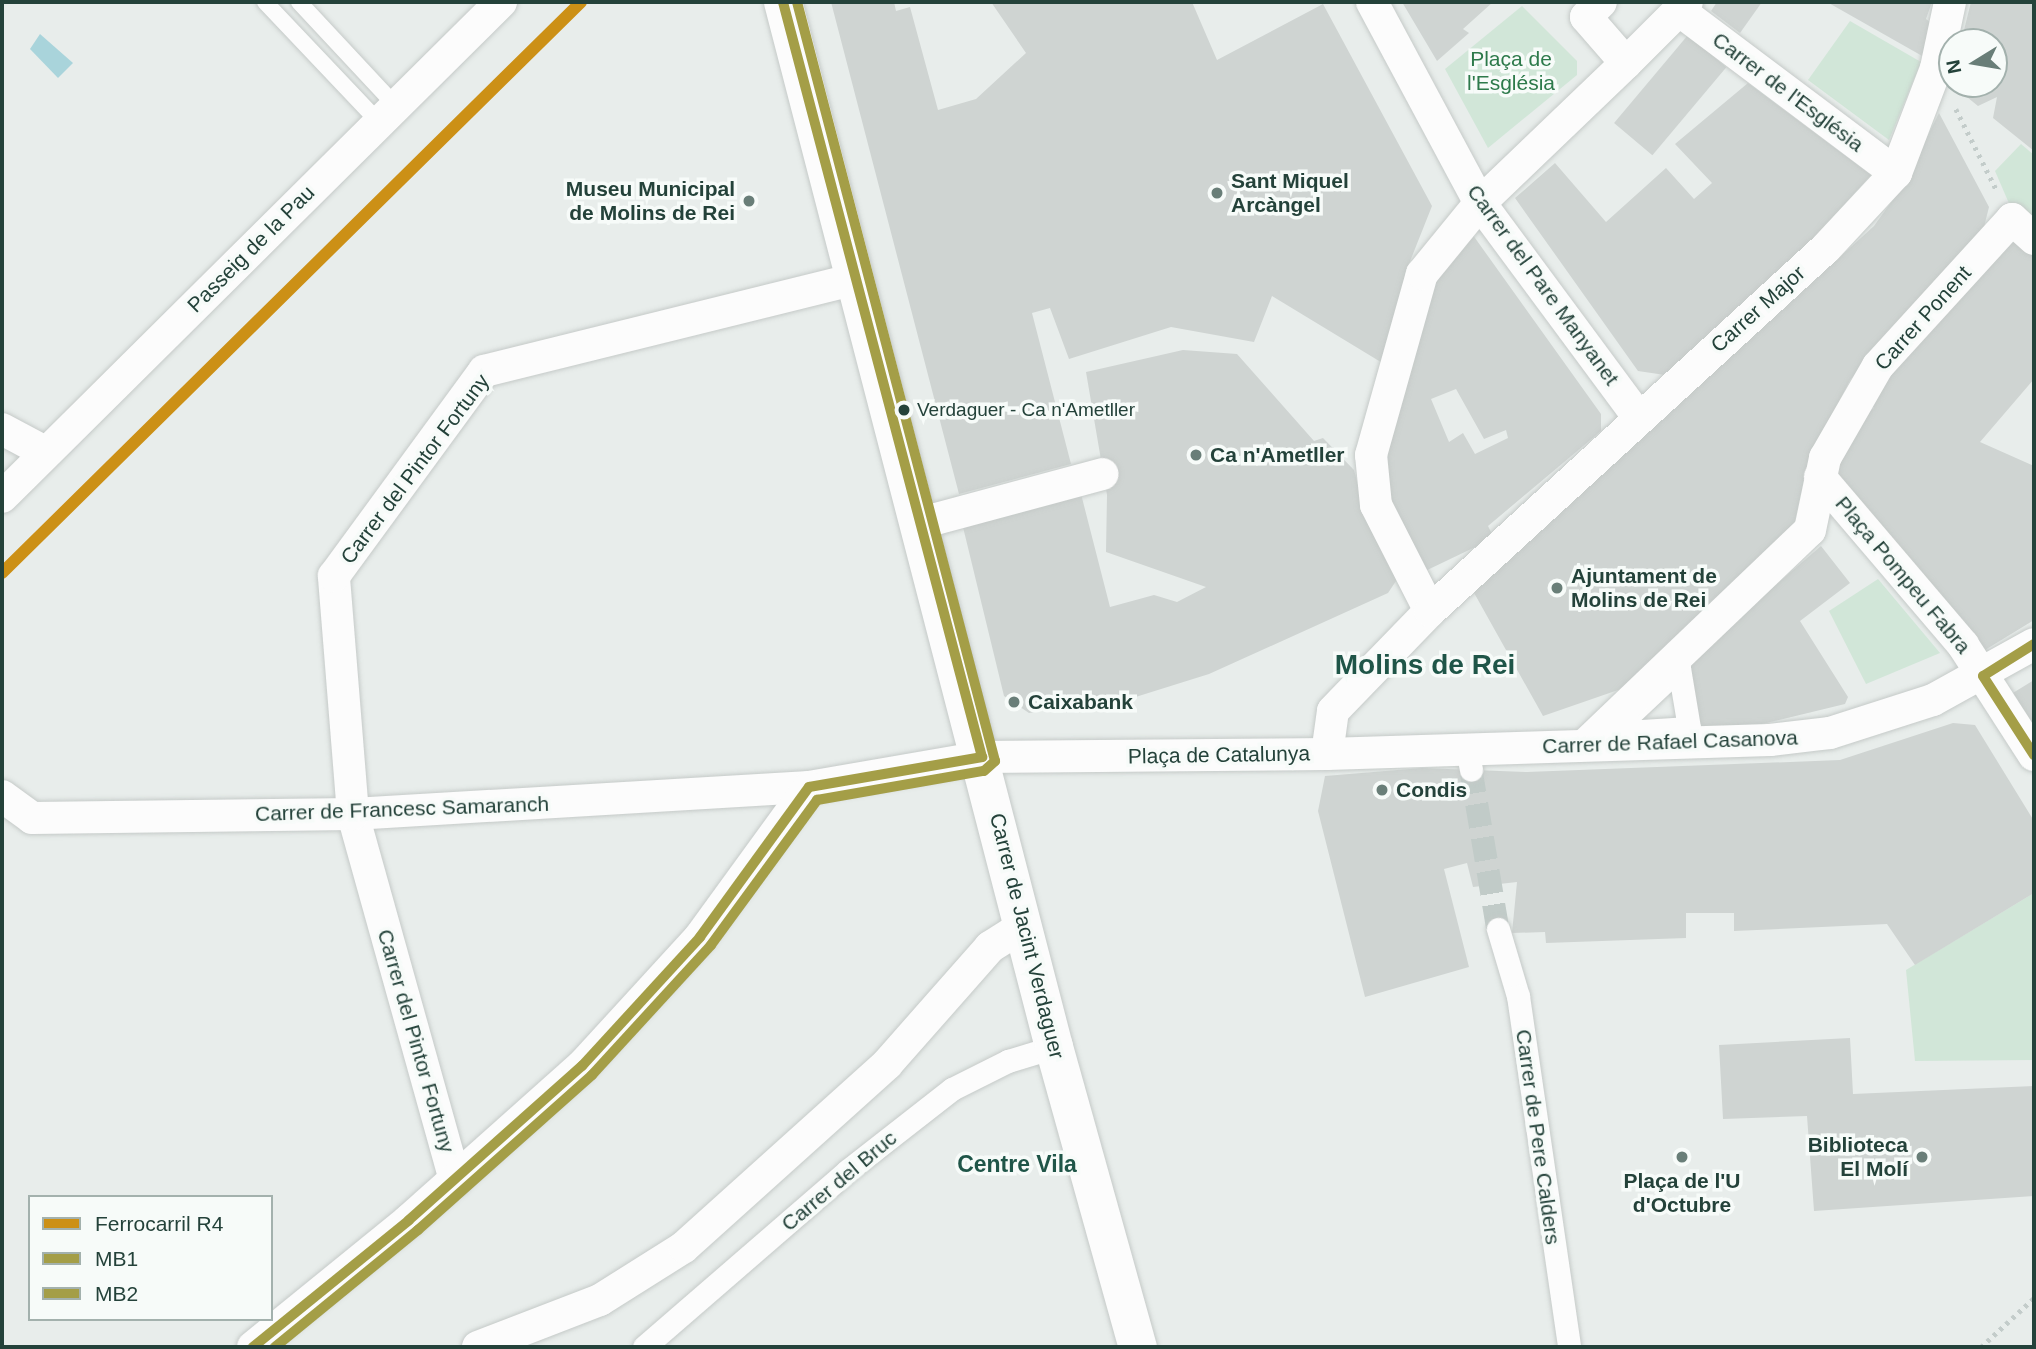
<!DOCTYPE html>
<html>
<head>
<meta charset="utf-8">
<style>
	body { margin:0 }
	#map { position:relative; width:2036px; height:1349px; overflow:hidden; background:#e8edeb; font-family:Helvetica,sans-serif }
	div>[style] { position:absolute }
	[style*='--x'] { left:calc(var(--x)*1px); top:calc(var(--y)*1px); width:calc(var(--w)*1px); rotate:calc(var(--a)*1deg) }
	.green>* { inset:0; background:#d1e6d8 }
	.water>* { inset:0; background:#a9d4db }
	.building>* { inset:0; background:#cfd4d2; transform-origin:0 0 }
	.pedestrian-tunnel>* { height:23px; margin-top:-11.5px; transform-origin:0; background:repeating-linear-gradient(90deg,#c1cbc8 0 23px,transparent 0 34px) }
	.path>* { height:4.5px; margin-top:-2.25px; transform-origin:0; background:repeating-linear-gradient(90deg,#c3ccca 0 3.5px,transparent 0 8.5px) }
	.roads { filter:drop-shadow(0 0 2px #c5cac8) drop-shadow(0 0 2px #c5cac8) }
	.service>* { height:16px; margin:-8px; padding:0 8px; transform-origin:8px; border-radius:8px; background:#fcfcfc }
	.pedestrian>* { height:23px; margin:-11.5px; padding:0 11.5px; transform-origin:11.5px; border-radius:11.5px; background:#fcfcfc }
	.minor>* { height:32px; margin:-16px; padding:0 16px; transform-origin:16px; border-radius:16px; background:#fcfcfc }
	.secondary>* { height:38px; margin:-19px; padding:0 19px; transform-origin:19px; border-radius:19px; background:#fcfcfc }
	.bus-1>* { height:10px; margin:-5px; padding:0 5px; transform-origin:5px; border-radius:5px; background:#a49e47 }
	.bus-2>* { height:10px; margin:-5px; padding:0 5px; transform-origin:5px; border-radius:5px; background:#a49e47 }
	.rail-1>* { height:12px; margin:-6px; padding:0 6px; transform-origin:6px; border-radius:6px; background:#cc9016 }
	.dots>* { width:19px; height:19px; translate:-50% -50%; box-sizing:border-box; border:4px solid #f7fbf9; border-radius:50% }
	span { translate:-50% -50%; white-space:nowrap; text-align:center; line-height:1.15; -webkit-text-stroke:7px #f7fbf9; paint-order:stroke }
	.bus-label { font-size:19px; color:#24423a }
	.left { translate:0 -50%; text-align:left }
	.park-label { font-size:21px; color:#2d7a4b }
	.street-label { font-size:21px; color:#24423a }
	.poi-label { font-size:21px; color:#24423a; font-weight:700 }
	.right { translate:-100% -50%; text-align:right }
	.neighbourhood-label { font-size:23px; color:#1f5548; font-weight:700 }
	.district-label { font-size:28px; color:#1f5548; font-weight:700 }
	.frame { position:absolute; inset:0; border:4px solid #24423a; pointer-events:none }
	.legend { position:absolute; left:28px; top:1195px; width:245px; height:126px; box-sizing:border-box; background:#f7fbf9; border:2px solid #a3b1ad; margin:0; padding:9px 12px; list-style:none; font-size:21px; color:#24423a }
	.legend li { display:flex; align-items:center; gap:14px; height:35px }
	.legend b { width:35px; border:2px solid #a3b1ad }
	.north { position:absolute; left:1938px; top:28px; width:70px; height:70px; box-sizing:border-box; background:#f7fbf9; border:2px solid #a3b1ad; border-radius:50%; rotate:259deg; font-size:19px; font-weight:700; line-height:28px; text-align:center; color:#24423a }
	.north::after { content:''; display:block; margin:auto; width:24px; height:32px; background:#697e78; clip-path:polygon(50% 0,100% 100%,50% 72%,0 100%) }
</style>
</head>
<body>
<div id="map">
	<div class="green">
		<div style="clip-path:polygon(1522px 6px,1577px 61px,1577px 75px,1488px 148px,1445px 69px)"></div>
		<div style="clip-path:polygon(1850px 21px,1921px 62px,1889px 140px,1808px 80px)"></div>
		<div style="clip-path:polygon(2021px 144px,2034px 155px,2034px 226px,2011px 208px,1995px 171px)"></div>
		<div style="clip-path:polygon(1878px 579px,1940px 653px,1866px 684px,1829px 611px)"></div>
		<div style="clip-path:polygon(2034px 893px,2034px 1060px,1915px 1061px,1906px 970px)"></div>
	</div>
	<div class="water">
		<div style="clip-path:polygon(40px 34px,73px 63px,58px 78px,30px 49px)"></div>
	</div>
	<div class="building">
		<div style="clip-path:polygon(831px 2px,894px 2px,896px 11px,910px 7px,938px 110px,976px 99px,1026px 53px,991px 2px,1192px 2px,1217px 60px,1323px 4px,1432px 206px,1405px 274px,1417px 278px,1389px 367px,1272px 296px,1254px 342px,1171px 327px,1069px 359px,1050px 308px,1032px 313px,1071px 464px,959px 494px)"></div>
		<div style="clip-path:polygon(1402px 2px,1493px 2px,1463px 29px,1469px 33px,1437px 61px)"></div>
		<div style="clip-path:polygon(1717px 2px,1762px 2px,1740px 33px,1711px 11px)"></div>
		<div style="clip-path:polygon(1827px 2px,1932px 2px,1926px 19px,1931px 23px,1924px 57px)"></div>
		<div style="clip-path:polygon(1971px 2px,2034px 2px,2034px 151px,1993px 118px,1997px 97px,1978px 106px,1951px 84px,1994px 84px,1994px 42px,1961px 42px)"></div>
		<div style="left:1688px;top:35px;width:50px;height:115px;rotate:40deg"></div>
		<div style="clip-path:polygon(1748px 83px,1871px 175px,1807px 246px,1665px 375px,1638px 371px,1515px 198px,1555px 163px,1606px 222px,1666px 168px,1694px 199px,1712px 183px,1675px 144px)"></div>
		<div style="clip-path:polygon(1939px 113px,1989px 207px,1982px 235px,1850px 380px,1808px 462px,1793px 530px,1621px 689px,1543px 716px,1473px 591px,1874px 226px,1902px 187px)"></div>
		<div style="clip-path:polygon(evenodd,1470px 231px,1601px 414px,1601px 431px,1488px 526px,1494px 538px,1421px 573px,1386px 492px,1389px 437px,1427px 284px,1470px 231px,1456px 389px,1484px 439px,1506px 430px,1508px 438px,1475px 454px,1463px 433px,1449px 442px,1431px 399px,1456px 389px)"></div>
		<div style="clip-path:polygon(2012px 237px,2034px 257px,2034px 379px,1980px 442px,2034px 466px,2034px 620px,1985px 650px,1833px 477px,1858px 420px,1874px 408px,1870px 404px,1887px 379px)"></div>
		<div style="clip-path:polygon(1183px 350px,1237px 354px,1314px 441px,1323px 438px,1354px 470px,1361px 496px,1400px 575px,1388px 593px,1209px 674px,1110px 705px,1109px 700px,1029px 713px,1004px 696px,962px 523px,1080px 490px,1110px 607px,1154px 595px,1177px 602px,1206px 587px,1106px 552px,1107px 495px,1086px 372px)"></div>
		<div style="clip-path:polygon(1821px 546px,1850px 583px,1800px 621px,1848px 697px,1845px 704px,1762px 724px,1689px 728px,1679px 668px)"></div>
		<div style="clip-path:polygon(2034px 680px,2034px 738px,2008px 696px)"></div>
		<div style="clip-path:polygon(1953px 723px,1975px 725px,2034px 821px,2034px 893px,1915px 965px,1887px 924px,1734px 931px,1734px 913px,1686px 913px,1686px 938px,1546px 943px,1545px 932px,1512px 933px,1517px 882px,1473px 887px,1467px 863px,1444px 869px,1469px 967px,1365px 997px,1318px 811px,1325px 776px,1422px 768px,1527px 772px,1840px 760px)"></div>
		<div style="clip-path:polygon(1850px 1038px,1853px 1094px,2034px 1086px,2034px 1196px,1814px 1211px,1807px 1116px,1723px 1119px,1719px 1045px)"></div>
	</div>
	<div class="pedestrian-tunnel">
		<div style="--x:1471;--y:770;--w:161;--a:80.4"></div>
	</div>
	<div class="path">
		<div style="--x:1956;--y:109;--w:89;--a:63.4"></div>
		<div style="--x:1981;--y:1347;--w:72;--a:-42.8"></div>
	</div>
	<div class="roads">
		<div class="service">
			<div style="--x:265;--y:2;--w:166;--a:46.5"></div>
			<div style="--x:299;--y:2;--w:142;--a:47"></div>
		</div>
		<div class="pedestrian">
			<div style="--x:1679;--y:668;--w:61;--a:80.5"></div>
			<div style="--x:1689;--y:728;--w:79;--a:176.4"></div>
			<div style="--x:1610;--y:733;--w:95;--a:-43.3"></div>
			<div style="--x:1467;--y:749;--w:21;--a:79"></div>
			<div style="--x:1498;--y:929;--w:70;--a:73.4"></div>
			<div style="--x:1518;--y:996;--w:355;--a:81.7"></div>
			<div style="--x:644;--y:1347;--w:269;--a:-40.9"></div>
			<div style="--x:847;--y:1171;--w:133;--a:-38"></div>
			<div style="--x:952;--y:1089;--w:63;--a:-26.6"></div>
			<div style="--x:1008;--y:1061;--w:48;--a:-16.9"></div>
		</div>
		<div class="minor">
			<div style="--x:1372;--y:2;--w:228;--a:61.8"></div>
			<div style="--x:1480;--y:203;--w:267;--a:53.5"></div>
			<div style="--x:1680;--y:11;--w:270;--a:36.9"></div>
			<div style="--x:1626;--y:63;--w:86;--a:-45"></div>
			<div style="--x:2;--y:429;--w:49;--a:28.1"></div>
			<div style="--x:1820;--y:477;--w:221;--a:49.6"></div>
			<div style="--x:1963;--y:645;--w:131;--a:57.2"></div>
			<div style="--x:2;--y:497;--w:703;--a:-44.77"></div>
			<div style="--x:921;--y:523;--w:188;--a:-15.1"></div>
			<div style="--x:1430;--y:611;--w:119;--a:-117"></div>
			<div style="--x:1376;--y:505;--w:50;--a:-95.7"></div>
			<div style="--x:1371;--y:455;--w:188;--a:-74.3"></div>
			<div style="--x:1422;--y:274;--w:92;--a:-50.8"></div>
			<div style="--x:1480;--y:203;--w:202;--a:-43.8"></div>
			<div style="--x:1626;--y:63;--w:61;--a:-131"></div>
			<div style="--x:1586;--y:17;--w:21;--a:-45"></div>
			<div style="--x:1587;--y:743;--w:308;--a:-43.7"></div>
			<div style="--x:1810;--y:530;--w:74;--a:-78.2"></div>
			<div style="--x:1825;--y:458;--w:106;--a:-60.1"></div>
			<div style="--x:1878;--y:366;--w:199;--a:-47.6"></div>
			<div style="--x:2012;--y:219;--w:30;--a:42"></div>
			<div style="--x:1327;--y:754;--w:43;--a:-82.1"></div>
			<div style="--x:1333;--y:711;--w:139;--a:-45.9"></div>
			<div style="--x:1430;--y:611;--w:537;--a:-42.51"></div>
			<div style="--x:1826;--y:248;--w:103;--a:-47"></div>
			<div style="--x:1896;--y:173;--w:112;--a:-69.1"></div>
			<div style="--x:1936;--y:68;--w:67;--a:-78"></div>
			<div style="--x:2;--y:796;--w:37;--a:36"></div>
			<div style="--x:32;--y:818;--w:321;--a:-0.7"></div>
			<div style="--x:353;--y:814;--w:457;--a:-3.4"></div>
			<div style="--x:809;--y:787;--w:176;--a:-9.8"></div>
			<div style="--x:982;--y:757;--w:345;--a:-0.5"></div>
			<div style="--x:1327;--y:754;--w:443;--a:-1.8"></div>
			<div style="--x:1770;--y:740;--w:60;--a:-6.7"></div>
			<div style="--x:1830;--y:733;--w:108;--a:-17.8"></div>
			<div style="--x:1933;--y:700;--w:115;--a:-29"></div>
			<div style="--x:455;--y:1180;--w:380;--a:-105.6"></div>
			<div style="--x:353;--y:814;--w:239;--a:-94.6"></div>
			<div style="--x:334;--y:576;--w:254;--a:-53.8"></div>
			<div style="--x:484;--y:371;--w:382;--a:-13.9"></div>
			<div style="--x:253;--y:1347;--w:201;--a:-39.1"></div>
			<div style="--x:409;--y:1220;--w:232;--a:-41.7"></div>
			<div style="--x:582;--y:1066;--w:175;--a:-47.5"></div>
			<div style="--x:700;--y:937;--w:185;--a:-54"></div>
			<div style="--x:478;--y:1347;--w:131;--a:-21.1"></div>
			<div style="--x:600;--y:1300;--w:99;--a:-32.2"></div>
			<div style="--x:684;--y:1247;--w:273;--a:-42"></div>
			<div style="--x:887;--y:1064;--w:156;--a:-48.6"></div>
			<div style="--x:990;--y:947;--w:41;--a:-32.2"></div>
		</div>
		<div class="secondary">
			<div style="--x:783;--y:2;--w:1080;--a:75.46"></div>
			<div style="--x:1054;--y:1047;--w:312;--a:74.4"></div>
		</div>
	</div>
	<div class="bus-1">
		<div style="--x:2034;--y:644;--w:60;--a:147.9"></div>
		<div style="--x:1983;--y:676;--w:94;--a:57.2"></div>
		<div style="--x:253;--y:1347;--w:201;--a:-39.1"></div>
		<div style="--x:409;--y:1220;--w:232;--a:-41.7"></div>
		<div style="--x:582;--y:1066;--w:175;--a:-47.5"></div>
		<div style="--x:700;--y:937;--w:185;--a:-54"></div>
		<div style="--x:809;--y:787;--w:176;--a:-9.8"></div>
		<div style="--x:982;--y:757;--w:781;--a:-104.77"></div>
	</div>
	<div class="bus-2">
		<div style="--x:275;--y:1347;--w:185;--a:-39.3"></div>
		<div style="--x:418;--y:1230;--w:233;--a:-41.7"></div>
		<div style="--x:592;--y:1075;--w:176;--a:-47.5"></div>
		<div style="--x:711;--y:945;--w:180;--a:-53.8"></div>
		<div style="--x:817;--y:800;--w:169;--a:-9.9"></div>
		<div style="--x:984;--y:771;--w:15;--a:-42"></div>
		<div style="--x:995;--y:761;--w:784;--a:-104.62"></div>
	</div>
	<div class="rail-1">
		<div style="--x:2;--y:573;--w:813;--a:-44.6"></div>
	</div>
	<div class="dots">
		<div style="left:1217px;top:193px;background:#697e78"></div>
		<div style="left:749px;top:201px;background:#697e78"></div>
		<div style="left:904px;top:410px;background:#24423a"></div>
		<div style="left:1196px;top:455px;background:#697e78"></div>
		<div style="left:1557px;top:588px;background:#697e78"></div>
		<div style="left:1014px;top:702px;background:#697e78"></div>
		<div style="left:1382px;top:790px;background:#697e78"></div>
		<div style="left:1682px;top:1157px;background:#697e78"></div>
		<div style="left:1922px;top:1157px;background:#697e78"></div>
	</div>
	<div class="bus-label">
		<span class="left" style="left:917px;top:410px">Verdaguer - Ca n'Ametller</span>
	</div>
	<div class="park-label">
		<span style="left:1511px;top:71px">Plaça de<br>l'Església</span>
	</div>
	<div class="street-label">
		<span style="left:1788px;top:92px;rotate:37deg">Carrer de l'Església</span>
		<span style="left:251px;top:249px;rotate:-45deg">Passeig de la Pau</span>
		<span style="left:1543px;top:285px;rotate:54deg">Carrer del Pare Manyanet</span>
		<span style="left:1758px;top:309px;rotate:-42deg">Carrer Major</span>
		<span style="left:1923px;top:318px;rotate:-48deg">Carrer Ponent</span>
		<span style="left:415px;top:469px;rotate:-53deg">Carrer del Pintor Fortuny</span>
		<span style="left:1903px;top:575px;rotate:50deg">Plaça Pompeu Fabra</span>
		<span style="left:1670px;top:742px;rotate:-2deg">Carrer de Rafael Casanova</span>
		<span style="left:1219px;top:755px;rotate:-1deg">Plaça de Catalunya</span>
		<span style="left:402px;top:809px;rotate:-2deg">Carrer de Francesc Samaranch</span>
		<span style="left:1027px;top:936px;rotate:76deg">Carrer de Jacint Verdaguer</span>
		<span style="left:416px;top:1041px;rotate:74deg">Carrer del Pintor Fortuny</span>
		<span style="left:1538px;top:1137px;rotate:82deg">Carrer de Pere Calders</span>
		<span style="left:839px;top:1181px;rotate:-40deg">Carrer del Bruc</span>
	</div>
	<div class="poi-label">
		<span class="left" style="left:1231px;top:193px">Sant Miquel<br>Arcàngel</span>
		<span class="right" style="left:735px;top:201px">Museu Municipal<br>de Molins de Rei</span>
		<span class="left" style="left:1210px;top:455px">Ca n'Ametller</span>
		<span class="left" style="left:1571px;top:588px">Ajuntament de<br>Molins de Rei</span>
		<span class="left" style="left:1028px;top:702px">Caixabank</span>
		<span class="left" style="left:1396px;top:790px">Condis</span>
		<span class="right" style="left:1908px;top:1157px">Biblioteca<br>El Molí</span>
		<span style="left:1682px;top:1193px">Plaça de l'U<br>d'Octubre</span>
	</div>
	<div class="neighbourhood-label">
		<span style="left:1017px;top:1164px">Centre Vila</span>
	</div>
	<div class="district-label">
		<span style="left:1425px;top:665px">Molins de Rei</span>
	</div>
	<div class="frame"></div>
	<ul class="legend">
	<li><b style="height:9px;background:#cc9016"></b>Ferrocarril R4</li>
	<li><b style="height:9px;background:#a49e47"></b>MB1</li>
	<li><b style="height:9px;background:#a49e47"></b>MB2</li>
	</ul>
	<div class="north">N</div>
</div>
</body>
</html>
